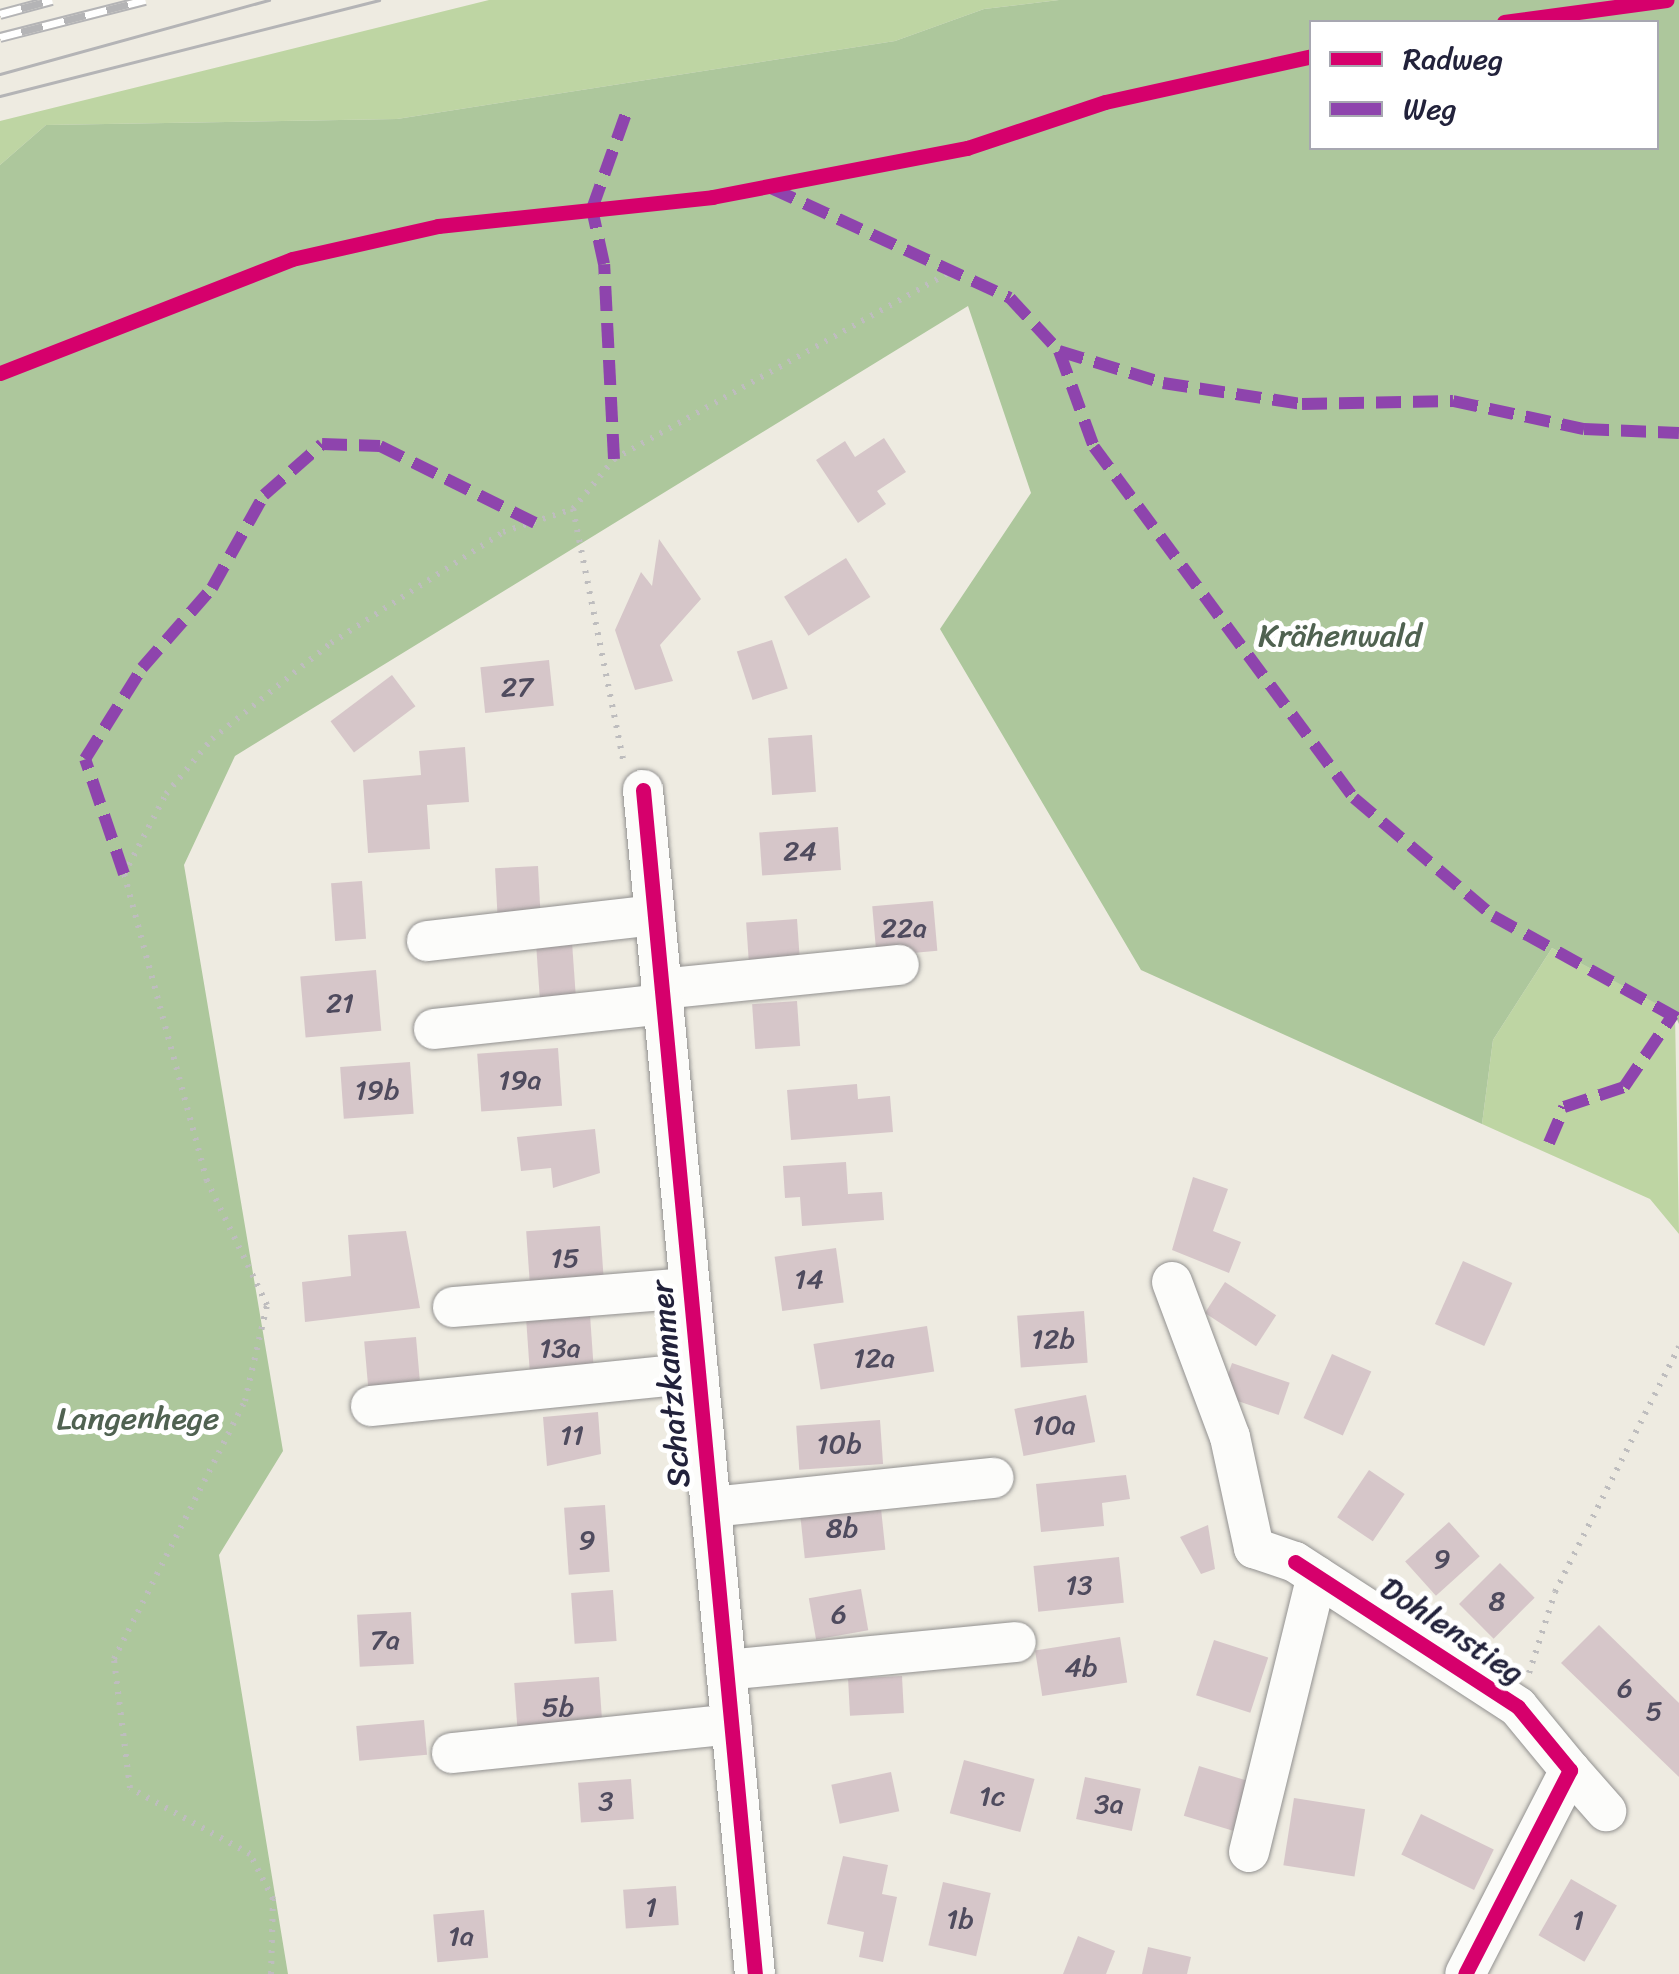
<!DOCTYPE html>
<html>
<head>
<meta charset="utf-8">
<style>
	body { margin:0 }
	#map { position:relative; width:1679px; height:1974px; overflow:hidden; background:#eeebe1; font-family:Sriracha,sans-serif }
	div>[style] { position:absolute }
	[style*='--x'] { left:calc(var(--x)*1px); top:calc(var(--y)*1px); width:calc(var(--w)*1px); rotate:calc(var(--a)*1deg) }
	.green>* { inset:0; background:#bed5a3 }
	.forest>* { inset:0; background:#adc79c }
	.building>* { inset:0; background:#d6c6c9; transform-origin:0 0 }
	.path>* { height:6px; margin-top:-3px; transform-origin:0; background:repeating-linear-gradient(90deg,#bebdbe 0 2.5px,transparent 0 10.5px) }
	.roads { filter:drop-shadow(0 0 2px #929190) drop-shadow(0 0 2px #929190) }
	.minor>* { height:40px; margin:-20px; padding:0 20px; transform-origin:20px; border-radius:20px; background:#fcfcfa }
	.tram>* { height:2.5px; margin:-1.25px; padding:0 1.25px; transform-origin:1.25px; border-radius:1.25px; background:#b4b4b6 }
	.rail>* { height:11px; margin-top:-5.5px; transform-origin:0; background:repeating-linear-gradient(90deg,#fff 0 22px,#b4b4b6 0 44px); box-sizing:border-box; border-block:2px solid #b4b4b6 }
	.quiet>* { height:12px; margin-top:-6px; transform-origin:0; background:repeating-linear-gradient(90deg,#8e44ad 0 25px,transparent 0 37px) }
	.cycleway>* { height:15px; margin:-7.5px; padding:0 7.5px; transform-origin:7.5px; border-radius:7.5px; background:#d6006c }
	span { translate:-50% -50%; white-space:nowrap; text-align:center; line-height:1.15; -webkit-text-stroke:10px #fff; paint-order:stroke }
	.number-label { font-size:28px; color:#4f4b5e }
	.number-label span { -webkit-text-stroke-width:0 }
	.park-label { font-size:32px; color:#506251 }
	.street-label { font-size:32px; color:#22223b }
	.legend { position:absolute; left:1309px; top:20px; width:350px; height:130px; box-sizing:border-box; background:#fff; border:2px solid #a7a7b1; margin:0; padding:12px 18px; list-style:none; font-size:30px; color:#22223b }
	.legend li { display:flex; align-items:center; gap:20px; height:50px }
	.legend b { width:50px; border:2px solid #a7a7b1 }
</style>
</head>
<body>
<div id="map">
	<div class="green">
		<div style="clip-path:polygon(489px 0,1059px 0,984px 9px,895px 41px,397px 119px,46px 125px,0 165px,0 121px)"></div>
		<div style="clip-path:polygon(1552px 948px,1675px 1013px,1679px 1234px,1650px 1199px,1482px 1124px,1493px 1040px)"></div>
	</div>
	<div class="forest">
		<div style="clip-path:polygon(evenodd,1059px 0,1679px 0,1679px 1024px,1674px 1013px,1552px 948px,1493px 1040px,1482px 1124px,1141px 970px,940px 629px,1031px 493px,968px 306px,235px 756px,184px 865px,283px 1451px,219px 1555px,288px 1974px,0 1974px,0 165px,46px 125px,397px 119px,895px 41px,984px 9px,1059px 0,1656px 22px,1656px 148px,1312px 148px,1312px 22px,1656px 22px)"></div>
	</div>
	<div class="building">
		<div style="clip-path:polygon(884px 438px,906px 472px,877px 491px,886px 504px,858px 523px,816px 460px,845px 441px,855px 457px)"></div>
		<div style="clip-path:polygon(659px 539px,701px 599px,660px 645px,673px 681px,635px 690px,615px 630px,641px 572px,652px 586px)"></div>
		<div style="left:846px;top:558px;width:46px;height:73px;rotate:58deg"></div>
		<div style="left:772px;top:640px;width:51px;height:37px;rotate:72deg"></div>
		<div style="left:549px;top:660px;width:46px;height:69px;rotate:84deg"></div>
		<div style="left:392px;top:675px;width:39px;height:77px;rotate:53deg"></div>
		<div style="left:812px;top:735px;width:57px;height:44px;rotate:86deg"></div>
		<div style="clip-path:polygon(465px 747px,469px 802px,427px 805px,430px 849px,368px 853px,363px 780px,421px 775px,419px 751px)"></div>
		<div style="left:838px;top:827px;width:43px;height:79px;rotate:86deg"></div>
		<div style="left:538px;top:866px;width:54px;height:43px;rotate:87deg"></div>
		<div style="left:362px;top:881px;width:58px;height:31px;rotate:86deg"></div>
		<div style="left:933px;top:901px;width:50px;height:61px;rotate:85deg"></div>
		<div style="left:797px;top:919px;width:44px;height:51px;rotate:86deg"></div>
		<div style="left:572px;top:942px;width:53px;height:36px;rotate:86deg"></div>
		<div style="left:376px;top:970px;width:61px;height:76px;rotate:85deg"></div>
		<div style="left:797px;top:1001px;width:45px;height:45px;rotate:86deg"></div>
		<div style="left:558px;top:1048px;width:58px;height:81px;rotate:86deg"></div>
		<div style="left:410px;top:1062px;width:52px;height:70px;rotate:86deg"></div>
		<div style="clip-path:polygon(857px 1084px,858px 1099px,890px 1096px,893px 1132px,791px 1140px,787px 1090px)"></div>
		<div style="clip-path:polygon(595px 1129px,600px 1173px,553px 1188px,551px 1168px,521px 1171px,517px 1137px)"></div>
		<div style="clip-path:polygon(846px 1162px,848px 1194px,882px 1192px,884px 1220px,802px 1226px,800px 1197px,785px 1198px,783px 1166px)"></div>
		<div style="clip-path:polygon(1193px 1177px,1228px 1189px,1213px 1231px,1241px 1242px,1229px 1273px,1172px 1250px)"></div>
		<div style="left:600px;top:1226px;width:59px;height:74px;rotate:86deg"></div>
		<div style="clip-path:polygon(406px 1231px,420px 1308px,305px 1322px,302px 1282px,351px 1276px,348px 1235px)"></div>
		<div style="left:836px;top:1248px;width:55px;height:62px;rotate:82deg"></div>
		<div style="left:1463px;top:1261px;width:54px;height:69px;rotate:24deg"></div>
		<div style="left:1225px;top:1282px;width:61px;height:37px;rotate:33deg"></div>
		<div style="left:1084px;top:1311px;width:52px;height:67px;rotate:86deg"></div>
		<div style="left:590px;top:1315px;width:62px;height:64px;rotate:86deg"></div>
		<div style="left:927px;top:1326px;width:46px;height:115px;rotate:81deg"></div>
		<div style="left:416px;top:1337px;width:50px;height:52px;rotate:85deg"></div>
		<div style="left:1332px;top:1354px;width:43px;height:70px;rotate:24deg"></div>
		<div style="left:1232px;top:1363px;width:61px;height:34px;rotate:19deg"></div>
		<div style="left:1086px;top:1395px;width:48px;height:73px;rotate:79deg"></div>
		<div style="clip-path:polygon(598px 1412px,601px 1454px,547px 1466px,543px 1417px)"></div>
		<div style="left:880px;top:1420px;width:44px;height:84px;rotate:86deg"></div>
		<div style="left:1369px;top:1470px;width:43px;height:57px;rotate:34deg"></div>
		<div style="clip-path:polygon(1126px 1475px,1130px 1499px,1102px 1503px,1104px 1526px,1041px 1532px,1036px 1484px)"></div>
		<div style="left:880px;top:1499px;width:51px;height:81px;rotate:84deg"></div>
		<div style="left:605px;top:1505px;width:67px;height:41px;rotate:86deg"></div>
		<div style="left:1449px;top:1522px;width:46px;height:59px;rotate:48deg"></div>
		<div style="clip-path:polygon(1208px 1525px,1215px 1569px,1201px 1574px,1180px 1537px)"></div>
		<div style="left:1119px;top:1557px;width:46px;height:86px;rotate:84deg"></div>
		<div style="left:1500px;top:1563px;width:49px;height:58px;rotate:45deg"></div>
		<div style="left:861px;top:1589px;width:42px;height:53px;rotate:80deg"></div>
		<div style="left:613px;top:1590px;width:51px;height:42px;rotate:86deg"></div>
		<div style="left:411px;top:1612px;width:52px;height:54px;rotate:87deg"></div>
		<div style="clip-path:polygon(1599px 1625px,1679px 1703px,1679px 1777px,1561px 1663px)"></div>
		<div style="left:1120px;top:1637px;width:46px;height:86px;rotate:81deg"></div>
		<div style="left:1214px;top:1640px;width:57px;height:58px;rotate:18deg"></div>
		<div style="left:902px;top:1676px;width:37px;height:54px;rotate:87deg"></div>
		<div style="left:599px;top:1677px;width:54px;height:85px;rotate:86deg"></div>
		<div style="left:424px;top:1720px;width:35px;height:68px;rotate:85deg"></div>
		<div style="left:964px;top:1760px;width:73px;height:55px;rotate:15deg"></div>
		<div style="left:1199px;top:1766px;width:54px;height:52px;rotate:17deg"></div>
		<div style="left:891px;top:1772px;width:40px;height:61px;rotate:78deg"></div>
		<div style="left:1085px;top:1777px;width:57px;height:43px;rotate:12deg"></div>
		<div style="left:631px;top:1779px;width:40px;height:53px;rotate:86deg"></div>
		<div style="left:1294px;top:1798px;width:72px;height:68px;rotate:9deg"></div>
		<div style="left:1421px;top:1814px;width:81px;height:45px;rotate:26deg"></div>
		<div style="clip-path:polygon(843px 1856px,888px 1865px,882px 1894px,897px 1897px,883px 1962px,859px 1957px,864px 1932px,827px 1924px)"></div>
		<div style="left:1571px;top:1879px;width:53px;height:65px;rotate:30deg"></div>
		<div style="left:943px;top:1882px;width:49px;height:65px;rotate:13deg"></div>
		<div style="left:676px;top:1886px;width:39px;height:53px;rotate:86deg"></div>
		<div style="left:484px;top:1910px;width:48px;height:51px;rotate:85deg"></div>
		<div style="clip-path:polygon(1078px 1936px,1115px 1951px,1106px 1974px,1063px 1974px)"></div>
		<div style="clip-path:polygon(1148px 1947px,1191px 1957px,1187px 1974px,1142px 1974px)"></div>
	</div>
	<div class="path">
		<div style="--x:573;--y:509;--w:255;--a:78.7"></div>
		<div style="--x:1529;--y:1673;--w:85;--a:-72.2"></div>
		<div style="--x:1555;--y:1592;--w:275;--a:-63.2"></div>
		<div style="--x:271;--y:1974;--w:75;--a:-88.5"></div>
		<div style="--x:273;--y:1899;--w:51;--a:-117.1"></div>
		<div style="--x:250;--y:1854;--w:137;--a:-151.2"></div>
		<div style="--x:130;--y:1788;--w:130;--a:-97.1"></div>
		<div style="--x:114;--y:1659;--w:289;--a:-63.1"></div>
		<div style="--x:245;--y:1401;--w:98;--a:-77.1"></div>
		<div style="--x:267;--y:1305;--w:138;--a:-115.8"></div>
		<div style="--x:207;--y:1181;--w:318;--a:-105.1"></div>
		<div style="--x:124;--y:874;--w:90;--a:-62.3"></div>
		<div style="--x:166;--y:794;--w:72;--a:-50.1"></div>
		<div style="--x:212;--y:739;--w:153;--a:-38.9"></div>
		<div style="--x:331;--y:643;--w:205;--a:-32.8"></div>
		<div style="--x:503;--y:532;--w:74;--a:-18.2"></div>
		<div style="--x:573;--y:509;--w:65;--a:-50.6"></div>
		<div style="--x:614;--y:459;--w:391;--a:-29.1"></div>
	</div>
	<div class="roads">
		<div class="minor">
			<div style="--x:643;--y:790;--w:1189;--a:84.6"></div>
			<div style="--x:427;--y:941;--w:228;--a:-6.5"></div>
			<div style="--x:661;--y:989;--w:239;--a:-5.8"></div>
			<div style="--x:434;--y:1029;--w:230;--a:-6.2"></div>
			<div style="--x:1172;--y:1282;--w:165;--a:69.5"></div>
			<div style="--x:1230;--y:1437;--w:114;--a:77.8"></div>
			<div style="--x:1254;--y:1548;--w:43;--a:18.9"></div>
			<div style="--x:1295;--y:1562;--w:266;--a:33"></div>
			<div style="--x:1518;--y:1707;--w:82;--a:50.5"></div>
			<div style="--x:1570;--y:1770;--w:229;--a:117.2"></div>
			<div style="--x:453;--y:1307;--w:238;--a:-4.6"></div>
			<div style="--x:371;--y:1406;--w:329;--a:-5.8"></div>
			<div style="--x:711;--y:1507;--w:284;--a:-5.9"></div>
			<div style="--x:726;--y:1670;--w:291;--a:-5.5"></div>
			<div style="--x:452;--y:1753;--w:281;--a:-5.9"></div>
			<div style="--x:1570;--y:1770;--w:55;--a:48.7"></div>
			<div style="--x:1249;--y:1852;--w:284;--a:-76.2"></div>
		</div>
	</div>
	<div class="tram">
		<div style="--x:0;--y:74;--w:279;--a:-15.4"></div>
		<div style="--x:0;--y:96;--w:391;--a:-14.2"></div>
	</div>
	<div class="rail">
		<div style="--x:0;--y:14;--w:54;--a:-15.1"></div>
		<div style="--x:0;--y:37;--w:150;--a:-14.3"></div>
	</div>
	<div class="quiet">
		<div style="--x:771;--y:188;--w:263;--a:24.7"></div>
		<div style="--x:1010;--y:298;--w:72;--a:47.2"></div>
		<div style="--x:1059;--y:351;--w:102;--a:70"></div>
		<div style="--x:1094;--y:447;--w:437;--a:53.5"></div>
		<div style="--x:1354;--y:798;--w:182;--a:40.3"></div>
		<div style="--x:1493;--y:916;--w:213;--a:29"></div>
		<div style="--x:1059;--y:351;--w:109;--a:17.1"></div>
		<div style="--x:1163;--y:383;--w:141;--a:8.6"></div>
		<div style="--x:1302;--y:404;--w:151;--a:-1.1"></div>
		<div style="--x:1453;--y:401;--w:134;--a:12.1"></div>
		<div style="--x:1584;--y:429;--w:95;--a:2.4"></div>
		<div style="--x:614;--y:459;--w:195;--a:-92.9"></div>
		<div style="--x:604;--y:264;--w:56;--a:-102.3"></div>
		<div style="--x:592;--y:209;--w:107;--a:-70.4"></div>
		<div style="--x:124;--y:874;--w:121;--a:-108.7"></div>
		<div style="--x:85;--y:759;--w:107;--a:-57.9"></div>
		<div style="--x:142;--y:668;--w:106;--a:-48.8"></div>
		<div style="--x:212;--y:588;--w:107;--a:-60.8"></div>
		<div style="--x:264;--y:495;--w:77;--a:-41.3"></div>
		<div style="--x:322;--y:444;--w:58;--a:2"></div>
		<div style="--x:380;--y:446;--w:173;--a:26.4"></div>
		<div style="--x:1549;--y:1143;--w:39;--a:-67"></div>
		<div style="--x:1564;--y:1107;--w:63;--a:-18.4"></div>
		<div style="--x:1624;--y:1087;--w:87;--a:-55.8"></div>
	</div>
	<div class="cycleway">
		<div style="--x:1504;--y:22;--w:164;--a:-7.7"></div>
		<div style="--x:0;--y:373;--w:313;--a:-21.3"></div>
		<div style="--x:292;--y:259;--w:150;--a:-12.7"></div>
		<div style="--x:438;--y:226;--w:276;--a:-6"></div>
		<div style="--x:712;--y:197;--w:260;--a:-10.9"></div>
		<div style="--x:967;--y:148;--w:145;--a:-18.4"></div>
		<div style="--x:1105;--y:102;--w:212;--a:-12.5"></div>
		<div style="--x:643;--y:790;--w:1189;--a:84.6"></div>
		<div style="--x:1295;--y:1562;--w:266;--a:33"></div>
		<div style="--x:1518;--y:1707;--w:82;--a:50.5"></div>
		<div style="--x:1570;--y:1770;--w:229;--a:117.2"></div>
	</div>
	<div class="number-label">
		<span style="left:517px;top:687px">27</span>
		<span style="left:800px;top:851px">24</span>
		<span style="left:904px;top:928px">22a</span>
		<span style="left:340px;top:1003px">21</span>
		<span style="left:520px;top:1080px">19a</span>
		<span style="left:377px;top:1090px">19b</span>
		<span style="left:565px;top:1258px">15</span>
		<span style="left:809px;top:1279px">14</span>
		<span style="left:1053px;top:1339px">12b</span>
		<span style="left:560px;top:1348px">13a</span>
		<span style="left:874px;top:1358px">12a</span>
		<span style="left:1054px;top:1425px">10a</span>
		<span style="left:572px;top:1435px">11</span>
		<span style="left:839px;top:1444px">10b</span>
		<span style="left:842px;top:1528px">8b</span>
		<span style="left:587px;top:1540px">9</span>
		<span style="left:1442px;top:1559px">9</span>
		<span style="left:1079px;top:1585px">13</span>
		<span style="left:1497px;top:1601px">8</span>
		<span style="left:839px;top:1614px">6</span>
		<span style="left:385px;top:1640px">7a</span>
		<span style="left:1081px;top:1667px">4b</span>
		<span style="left:1625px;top:1688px">6</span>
		<span style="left:558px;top:1707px">5b</span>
		<span style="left:1654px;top:1711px">5</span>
		<span style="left:992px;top:1796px">1c</span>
		<span style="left:606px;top:1801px">3</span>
		<span style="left:1109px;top:1804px">3a</span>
		<span style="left:651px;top:1907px">1</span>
		<span style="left:960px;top:1919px">1b</span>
		<span style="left:1578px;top:1920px">1</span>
		<span style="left:461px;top:1936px">1a</span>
	</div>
	<div class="park-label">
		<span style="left:1340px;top:636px">Krähenwald</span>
		<span style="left:138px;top:1419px">Langenhege</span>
	</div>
	<div class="street-label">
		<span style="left:671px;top:1384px;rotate:-95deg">Schatzkammer</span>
		<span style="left:1452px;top:1631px;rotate:34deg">Dohlenstieg</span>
	</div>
	<ul class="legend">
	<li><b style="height:12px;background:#d6006c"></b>Radweg</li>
	<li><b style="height:12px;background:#8e44ad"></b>Weg</li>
	</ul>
</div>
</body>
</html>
